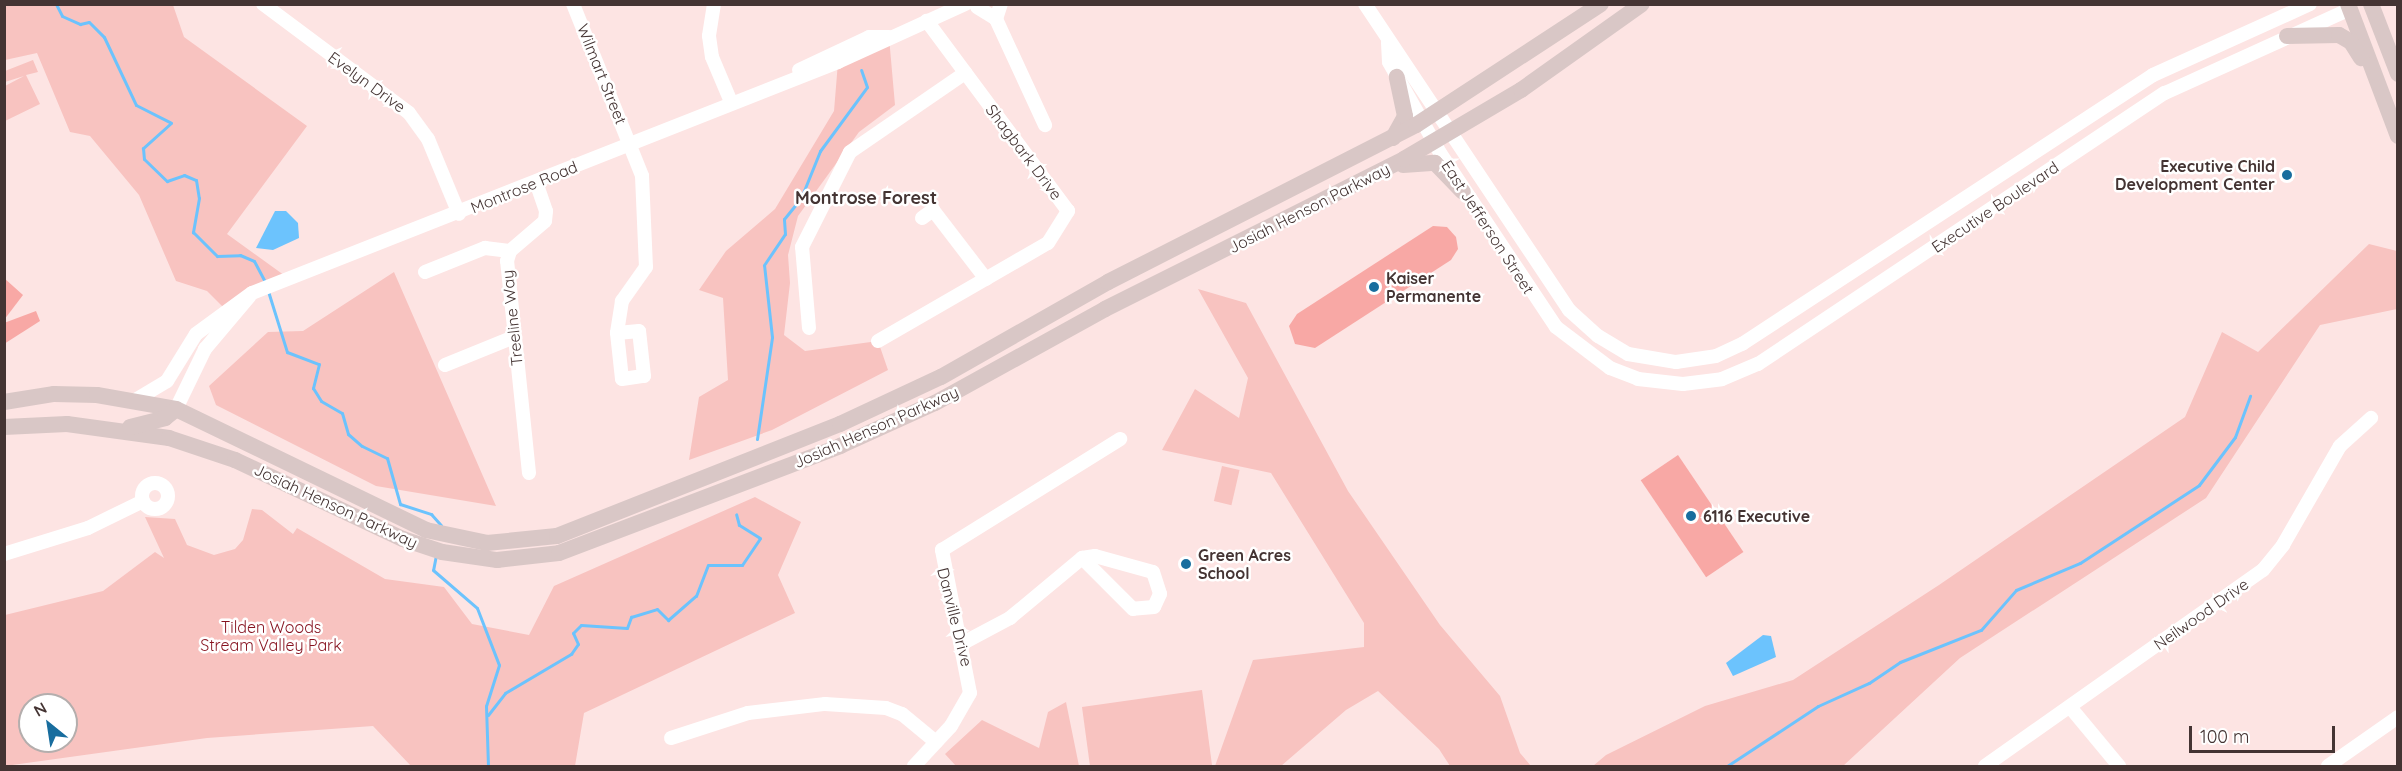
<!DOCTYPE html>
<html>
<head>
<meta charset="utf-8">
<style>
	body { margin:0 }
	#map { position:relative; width:2402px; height:771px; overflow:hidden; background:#fde4e3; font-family:Quicksand,sans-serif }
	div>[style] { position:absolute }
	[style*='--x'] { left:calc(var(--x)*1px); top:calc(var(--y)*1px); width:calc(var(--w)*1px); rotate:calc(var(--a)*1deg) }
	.green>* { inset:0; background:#f8c3c0; transform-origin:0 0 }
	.water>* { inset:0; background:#6cc3fd }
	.stream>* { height:3px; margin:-1.5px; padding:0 1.5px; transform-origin:1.5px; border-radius:1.5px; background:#6cc3fd }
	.building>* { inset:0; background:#f8a8a5; transform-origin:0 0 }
	.minor>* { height:14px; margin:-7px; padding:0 7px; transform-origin:7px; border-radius:7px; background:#fff }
	.minor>.ring { margin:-7px; padding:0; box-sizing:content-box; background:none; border:14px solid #fff; border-radius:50% }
	.major>* { height:16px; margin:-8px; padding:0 8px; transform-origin:8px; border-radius:8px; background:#d9c7c6 }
	.dots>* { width:16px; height:16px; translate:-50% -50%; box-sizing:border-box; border:3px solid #fff; border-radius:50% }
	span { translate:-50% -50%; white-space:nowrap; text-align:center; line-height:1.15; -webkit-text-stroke:5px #fff; paint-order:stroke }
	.street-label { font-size:16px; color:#443433 }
	.poi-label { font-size:16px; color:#443433; font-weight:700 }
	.right { translate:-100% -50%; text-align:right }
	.left { translate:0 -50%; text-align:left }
	.park-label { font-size:16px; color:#86121f }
	.neighbourhood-label { font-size:18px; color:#443433; font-weight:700 }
	.frame { position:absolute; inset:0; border:6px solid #443433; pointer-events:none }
	.north { position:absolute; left:18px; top:693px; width:60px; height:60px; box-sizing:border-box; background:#fff; border:2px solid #b4aead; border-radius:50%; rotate:330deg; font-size:16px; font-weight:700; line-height:24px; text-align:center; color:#443433 }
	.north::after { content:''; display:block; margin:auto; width:21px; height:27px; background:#186d9e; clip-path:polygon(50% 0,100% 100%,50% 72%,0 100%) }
	.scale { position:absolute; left:2189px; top:726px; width:146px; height:27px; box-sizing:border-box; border:3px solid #443433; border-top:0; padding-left:8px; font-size:18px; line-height:21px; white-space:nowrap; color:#443433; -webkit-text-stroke:4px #fff; paint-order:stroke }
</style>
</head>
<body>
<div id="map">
	<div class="green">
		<div style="clip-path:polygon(4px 5px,173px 5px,184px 37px,307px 126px,227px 234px,288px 278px,226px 310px,207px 291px,176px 281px,139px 195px,90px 136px,70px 132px,37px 53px,5px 60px)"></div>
		<div style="clip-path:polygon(889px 37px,895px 105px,859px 132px,798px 216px,788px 255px,790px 283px,784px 335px,805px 351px,878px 341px,888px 370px,772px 430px,689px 460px,699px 397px,728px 380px,723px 298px,699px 290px,726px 251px,775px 209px,834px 111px,838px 62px)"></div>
		<div style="clip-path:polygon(33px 60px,38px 72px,26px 75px,40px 104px,5px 121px,5px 86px,24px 76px,5px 82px,5px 71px)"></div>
		<div style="clip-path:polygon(2369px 244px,2397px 251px,2397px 309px,2320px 325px,2206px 498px,1960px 658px,1843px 766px,1593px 766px,1606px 755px,1705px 706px,1793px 680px,1939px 585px,2185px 417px,2222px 332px,2258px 352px)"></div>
		<div style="clip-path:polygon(394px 272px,496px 506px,376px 486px,216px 405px,209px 386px,268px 332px,303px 331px)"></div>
		<div style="clip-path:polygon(1198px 289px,1246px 303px,1348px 491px,1440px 625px,1500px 696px,1520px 753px,1531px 766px,1450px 766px,1439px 749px,1378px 691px,1346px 710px,1281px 766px,1215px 766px,1253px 660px,1364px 647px,1364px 623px,1271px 473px,1162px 450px,1195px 389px,1239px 418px,1248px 378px)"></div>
		<div style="left:1222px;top:466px;width:18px;height:36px;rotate:13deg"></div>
		<div style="clip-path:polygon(evenodd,755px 497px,801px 522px,778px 575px,795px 613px,584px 713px,575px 766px,411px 766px,373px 726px,207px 738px,5px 766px,5px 615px,103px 591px,155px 552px,164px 558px,145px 517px,175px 519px,187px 545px,214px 555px,235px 549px,243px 540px,252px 509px,262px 510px,293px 534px,297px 528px,385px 579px,444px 587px,472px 624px,529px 635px,554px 586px,755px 497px,30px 705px,66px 705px,66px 741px,30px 741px,30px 705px)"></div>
		<div style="clip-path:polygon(1202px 690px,1212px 765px,1090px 766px,1082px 707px)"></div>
		<div style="clip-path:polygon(1066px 702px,1079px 766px,956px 766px,945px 754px,982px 720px,1039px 748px,1048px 712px)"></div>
	</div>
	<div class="water">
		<div style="clip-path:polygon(275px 211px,286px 211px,298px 223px,299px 238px,273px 250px,256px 248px)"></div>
		<div style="clip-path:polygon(1763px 635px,1771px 636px,1776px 657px,1733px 676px,1726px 663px)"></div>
	</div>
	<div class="stream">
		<div style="--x:56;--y:4;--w:13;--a:63"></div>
		<div style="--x:62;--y:16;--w:20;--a:24"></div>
		<div style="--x:80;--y:24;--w:9;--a:-13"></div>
		<div style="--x:89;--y:22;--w:21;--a:45"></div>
		<div style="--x:104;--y:37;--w:75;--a:64.8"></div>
		<div style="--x:136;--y:105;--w:39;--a:27"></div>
		<div style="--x:171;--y:123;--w:38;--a:138"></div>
		<div style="--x:143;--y:148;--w:11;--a:85"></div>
		<div style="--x:144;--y:159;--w:32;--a:44"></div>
		<div style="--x:167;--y:181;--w:18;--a:-19"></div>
		<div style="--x:184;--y:175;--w:13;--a:23"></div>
		<div style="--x:196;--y:180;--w:18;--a:81"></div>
		<div style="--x:199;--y:198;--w:35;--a:100"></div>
		<div style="--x:193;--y:232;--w:34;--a:45"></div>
		<div style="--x:217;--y:256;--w:23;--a:-2"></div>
		<div style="--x:240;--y:255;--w:15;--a:23"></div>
		<div style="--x:254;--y:261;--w:24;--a:62"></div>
		<div style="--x:268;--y:291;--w:64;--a:72.7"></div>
		<div style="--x:287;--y:352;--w:34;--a:21"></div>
		<div style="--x:319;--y:364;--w:25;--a:104"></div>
		<div style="--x:313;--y:388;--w:15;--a:58"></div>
		<div style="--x:321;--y:401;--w:24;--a:30"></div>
		<div style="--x:342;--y:413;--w:22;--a:74"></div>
		<div style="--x:348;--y:434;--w:18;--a:41"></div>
		<div style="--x:362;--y:446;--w:28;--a:26"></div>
		<div style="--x:387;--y:458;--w:48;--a:74.2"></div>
		<div style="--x:400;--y:504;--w:33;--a:18"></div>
		<div style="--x:431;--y:514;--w:15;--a:48"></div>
		<div style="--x:757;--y:439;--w:103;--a:-81.6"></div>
		<div style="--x:772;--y:337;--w:72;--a:-96.3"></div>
		<div style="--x:764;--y:265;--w:37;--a:-56"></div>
		<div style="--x:785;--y:234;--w:15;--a:-94"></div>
		<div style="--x:784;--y:219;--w:27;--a:-51"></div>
		<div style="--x:801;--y:198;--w:51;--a:-68"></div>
		<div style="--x:820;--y:151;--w:79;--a:-53.7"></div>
		<div style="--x:867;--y:87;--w:18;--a:-109"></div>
		<div style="--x:436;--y:555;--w:15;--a:101"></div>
		<div style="--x:433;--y:570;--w:58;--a:40.8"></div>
		<div style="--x:477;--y:608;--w:61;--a:68.9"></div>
		<div style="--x:499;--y:665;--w:43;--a:107.6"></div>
		<div style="--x:486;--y:706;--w:60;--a:88.1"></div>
		<div style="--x:488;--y:715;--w:28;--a:-52"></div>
		<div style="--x:505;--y:693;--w:77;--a:-30.6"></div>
		<div style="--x:571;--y:654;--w:12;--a:-55"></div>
		<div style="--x:578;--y:644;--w:12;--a:-114"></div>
		<div style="--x:573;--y:633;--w:11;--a:-45"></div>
		<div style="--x:581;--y:625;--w:46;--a:3.7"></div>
		<div style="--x:627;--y:628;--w:12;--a:-70"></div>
		<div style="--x:631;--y:617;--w:27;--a:-17"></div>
		<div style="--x:657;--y:609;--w:16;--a:45"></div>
		<div style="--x:668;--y:620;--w:37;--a:-41"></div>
		<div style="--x:696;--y:596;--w:33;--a:-69"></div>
		<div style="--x:708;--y:565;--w:34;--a:0"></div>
		<div style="--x:742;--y:565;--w:32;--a:-56"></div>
		<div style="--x:760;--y:538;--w:25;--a:-148"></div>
		<div style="--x:739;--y:525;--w:11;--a:-105"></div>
		<div style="--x:1727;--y:766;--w:109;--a:-33.4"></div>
		<div style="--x:1818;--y:706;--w:56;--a:-24.3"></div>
		<div style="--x:1869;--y:683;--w:37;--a:-34"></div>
		<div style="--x:1900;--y:662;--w:87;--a:-21.6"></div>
		<div style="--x:1981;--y:630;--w:53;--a:-48.8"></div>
		<div style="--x:2016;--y:590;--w:69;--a:-22.9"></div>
		<div style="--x:2080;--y:563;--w:142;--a:-33.2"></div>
		<div style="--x:2199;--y:485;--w:60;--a:-53.1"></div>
		<div style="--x:2235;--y:437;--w:44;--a:-69.9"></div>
	</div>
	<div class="building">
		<div style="clip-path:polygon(1433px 226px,1447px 227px,1456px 237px,1458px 249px,1451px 260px,1315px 348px,1295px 344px,1289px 326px,1297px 314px)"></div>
		<div style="clip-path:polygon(4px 278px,23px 295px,4px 320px)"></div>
		<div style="clip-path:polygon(36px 311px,40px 321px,4px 344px,4px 323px)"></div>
		<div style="left:1678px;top:455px;width:117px;height:45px;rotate:56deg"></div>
	</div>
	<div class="minor">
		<div style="--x:263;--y:4;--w:182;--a:36.7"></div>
		<div style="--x:409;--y:113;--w:32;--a:54"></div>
		<div style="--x:428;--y:139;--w:81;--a:67.5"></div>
		<div style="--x:573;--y:4;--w:185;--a:68.1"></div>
		<div style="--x:642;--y:176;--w:91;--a:87.5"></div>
		<div style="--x:646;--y:267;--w:42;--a:125.2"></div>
		<div style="--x:622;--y:301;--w:32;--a:99"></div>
		<div style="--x:617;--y:333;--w:46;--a:83.8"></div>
		<div style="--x:622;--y:379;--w:22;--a:-8"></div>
		<div style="--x:644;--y:376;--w:45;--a:-96.3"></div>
		<div style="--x:639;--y:331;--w:22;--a:175"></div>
		<div style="--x:714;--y:4;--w:32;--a:99"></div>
		<div style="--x:709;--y:36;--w:21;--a:82"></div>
		<div style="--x:712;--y:57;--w:49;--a:67.1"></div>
		<div style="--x:1365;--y:4;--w:368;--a:56.3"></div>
		<div style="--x:1569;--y:310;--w:39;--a:42"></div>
		<div style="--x:1598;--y:336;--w:35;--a:31"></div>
		<div style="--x:1628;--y:354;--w:49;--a:9.5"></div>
		<div style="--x:1676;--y:362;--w:40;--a:-8.5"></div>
		<div style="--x:1716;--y:356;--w:29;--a:-25"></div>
		<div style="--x:1742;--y:344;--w:491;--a:-33.2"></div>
		<div style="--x:2153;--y:75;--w:172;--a:-24.3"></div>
		<div style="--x:977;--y:7;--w:22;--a:32"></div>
		<div style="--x:996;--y:19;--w:117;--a:65.2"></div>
		<div style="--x:996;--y:19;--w:16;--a:-72"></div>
		<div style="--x:1388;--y:43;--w:19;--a:87"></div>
		<div style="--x:1389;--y:62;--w:104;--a:60.7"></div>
		<div style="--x:1440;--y:153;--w:209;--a:56.3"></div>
		<div style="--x:1556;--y:327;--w:68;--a:37.2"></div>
		<div style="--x:1610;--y:368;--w:30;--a:21"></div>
		<div style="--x:1638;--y:379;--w:45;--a:6.3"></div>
		<div style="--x:1683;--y:384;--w:39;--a:-7"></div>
		<div style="--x:1722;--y:379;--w:39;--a:-23"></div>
		<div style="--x:1758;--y:364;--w:489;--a:-33.7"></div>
		<div style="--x:2165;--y:93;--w:203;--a:-24.4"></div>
		<div style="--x:799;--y:70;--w:77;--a:-25.2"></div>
		<div style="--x:869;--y:37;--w:20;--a:0"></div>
		<div style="--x:922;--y:218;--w:14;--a:-36"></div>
		<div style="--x:933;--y:210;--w:87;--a:52.5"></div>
		<div style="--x:425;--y:272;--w:65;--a:-21.8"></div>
		<div style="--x:485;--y:248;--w:25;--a:7"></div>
		<div style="--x:809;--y:328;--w:81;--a:-94.9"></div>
		<div style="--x:802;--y:247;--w:106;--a:-63.2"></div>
		<div style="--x:850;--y:152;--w:140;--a:-34.5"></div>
		<div style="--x:878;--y:341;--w:196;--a:-30"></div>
		<div style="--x:1048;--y:243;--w:38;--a:-58"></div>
		<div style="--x:1068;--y:211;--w:237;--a:-126.6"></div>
		<div style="--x:445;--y:365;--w:74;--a:-22.1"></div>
		<div style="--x:132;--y:402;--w:41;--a:-31"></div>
		<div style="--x:167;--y:381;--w:55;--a:-58.3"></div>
		<div style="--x:196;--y:334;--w:69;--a:-36.2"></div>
		<div style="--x:252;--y:293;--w:630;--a:-21.51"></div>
		<div style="--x:838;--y:62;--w:140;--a:-24.5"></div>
		<div style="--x:176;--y:409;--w:67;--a:-64.2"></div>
		<div style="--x:205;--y:349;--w:68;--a:-49.8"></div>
		<div style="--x:529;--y:473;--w:213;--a:-95.9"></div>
		<div style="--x:507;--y:261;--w:10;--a:-73"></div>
		<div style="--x:510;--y:251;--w:46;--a:-40.6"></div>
		<div style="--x:545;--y:221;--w:10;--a:-84"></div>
		<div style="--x:546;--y:211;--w:31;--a:-109"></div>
		<div class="ring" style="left:142px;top:483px;width:12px;height:12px"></div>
		<div style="--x:4;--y:554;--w:88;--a:-17.2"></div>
		<div style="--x:88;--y:528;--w:61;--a:-26.1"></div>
		<div style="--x:963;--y:643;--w:53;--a:-28"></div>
		<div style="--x:1010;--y:618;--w:94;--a:-39.8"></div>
		<div style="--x:1082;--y:558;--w:13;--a:-9"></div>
		<div style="--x:1095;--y:556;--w:60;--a:15.4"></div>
		<div style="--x:1153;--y:572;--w:23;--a:72"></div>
		<div style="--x:1160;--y:594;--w:14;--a:115"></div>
		<div style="--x:1154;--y:607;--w:21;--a:175"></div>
		<div style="--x:1133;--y:609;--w:72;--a:-135"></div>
		<div style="--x:2070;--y:707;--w:77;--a:50.3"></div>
		<div style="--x:671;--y:738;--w:81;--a:-18"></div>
		<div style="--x:748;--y:713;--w:78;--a:-6.7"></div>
		<div style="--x:825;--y:704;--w:61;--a:3.8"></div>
		<div style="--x:886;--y:708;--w:17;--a:21"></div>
		<div style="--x:902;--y:714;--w:44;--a:39.5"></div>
		<div style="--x:914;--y:766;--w:54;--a:-47.2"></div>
		<div style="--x:951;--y:726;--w:38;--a:-60"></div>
		<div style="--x:970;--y:693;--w:146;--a:-101.1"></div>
		<div style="--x:942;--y:550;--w:210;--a:-31.9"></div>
		<div style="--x:1985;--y:766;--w:340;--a:-35.2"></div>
		<div style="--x:2263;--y:570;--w:32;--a:-51"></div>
		<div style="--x:2283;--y:545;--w:114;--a:-60.1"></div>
		<div style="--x:2340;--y:446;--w:42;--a:-42.1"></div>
		<div style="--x:2328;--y:766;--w:85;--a:-35"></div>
	</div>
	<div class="major">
		<div style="--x:2348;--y:4;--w:141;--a:69.3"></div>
		<div style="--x:2371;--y:4;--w:75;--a:68.9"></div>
		<div style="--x:2287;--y:36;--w:52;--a:-1.1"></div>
		<div style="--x:2339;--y:35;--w:14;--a:30"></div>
		<div style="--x:2351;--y:42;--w:19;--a:58"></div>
		<div style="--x:1393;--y:138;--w:25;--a:-61"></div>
		<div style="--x:1405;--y:116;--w:40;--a:-102"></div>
		<div style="--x:1403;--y:165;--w:32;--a:-4"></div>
		<div style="--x:1435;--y:163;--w:40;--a:46"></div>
		<div style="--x:4;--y:402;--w:51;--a:-9.1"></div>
		<div style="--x:54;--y:394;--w:43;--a:1.3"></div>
		<div style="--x:97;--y:395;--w:80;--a:10"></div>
		<div style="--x:176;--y:409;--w:278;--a:25.8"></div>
		<div style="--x:426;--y:530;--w:62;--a:12"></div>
		<div style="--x:487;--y:543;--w:70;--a:-5.7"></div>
		<div style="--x:557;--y:536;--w:304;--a:-21.6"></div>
		<div style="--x:840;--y:424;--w:111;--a:-25"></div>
		<div style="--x:941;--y:377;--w:192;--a:-29.6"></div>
		<div style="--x:1108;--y:282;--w:346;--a:-27"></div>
		<div style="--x:1416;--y:125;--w:221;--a:-33.2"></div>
		<div style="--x:4;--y:427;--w:63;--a:-2.7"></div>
		<div style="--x:67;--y:424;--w:103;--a:7.8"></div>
		<div style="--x:169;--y:438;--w:70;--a:18.4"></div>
		<div style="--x:235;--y:460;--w:186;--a:25.2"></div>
		<div style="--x:403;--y:539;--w:41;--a:18.4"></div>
		<div style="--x:442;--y:552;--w:56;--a:8.3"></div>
		<div style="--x:497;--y:560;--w:62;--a:-6.4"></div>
		<div style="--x:559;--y:553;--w:301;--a:-20.8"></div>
		<div style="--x:840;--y:446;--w:104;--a:-24.4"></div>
		<div style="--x:935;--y:403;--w:194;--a:-28.9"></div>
		<div style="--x:1105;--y:309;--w:335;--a:-26.6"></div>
		<div style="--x:1404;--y:159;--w:136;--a:-30.5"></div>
		<div style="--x:1521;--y:90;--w:148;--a:-35.4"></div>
		<div style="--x:130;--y:427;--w:36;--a:-14"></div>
		<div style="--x:165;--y:418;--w:14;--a:-39"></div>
	</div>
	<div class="dots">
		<div style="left:2287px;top:175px;background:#186d9e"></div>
		<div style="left:1374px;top:287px;background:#186d9e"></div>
		<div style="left:1691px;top:516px;background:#186d9e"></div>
		<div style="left:1186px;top:564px;background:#186d9e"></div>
	</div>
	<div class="street-label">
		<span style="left:602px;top:74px;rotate:68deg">Wilmart Street</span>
		<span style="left:367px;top:82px;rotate:36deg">Evelyn Drive</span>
		<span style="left:1024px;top:152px;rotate:53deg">Shagbark Drive</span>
		<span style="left:524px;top:187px;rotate:-22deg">Montrose Road</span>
		<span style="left:1995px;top:207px;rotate:-34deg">Executive Boulevard</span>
		<span style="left:1309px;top:208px;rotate:-27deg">Josiah Henson Parkway</span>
		<span style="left:1488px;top:227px;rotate:57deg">East Jefferson Street</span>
		<span style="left:512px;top:318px;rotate:-96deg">Treeline Way</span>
		<span style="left:876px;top:427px;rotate:-24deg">Josiah Henson Parkway</span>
		<span style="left:336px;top:506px;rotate:25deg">Josiah Henson Parkway</span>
		<span style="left:2201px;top:614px;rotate:-35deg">Neilwood Drive</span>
		<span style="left:955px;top:617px;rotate:76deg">Danville Drive</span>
	</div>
	<div class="poi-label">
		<span class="right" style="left:2275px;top:175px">Executive Child<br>Development Center</span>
		<span class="left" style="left:1386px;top:287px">Kaiser<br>Permanente</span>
		<span class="left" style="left:1703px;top:516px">6116 Executive</span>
		<span class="left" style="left:1198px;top:564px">Green Acres<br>School</span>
	</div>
	<div class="park-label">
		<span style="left:271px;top:636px">Tilden Woods<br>Stream Valley Park</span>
	</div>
	<div class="neighbourhood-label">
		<span style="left:866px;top:198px">Montrose Forest</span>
	</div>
	<div class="frame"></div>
	<div class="north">N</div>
	<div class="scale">100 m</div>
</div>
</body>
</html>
